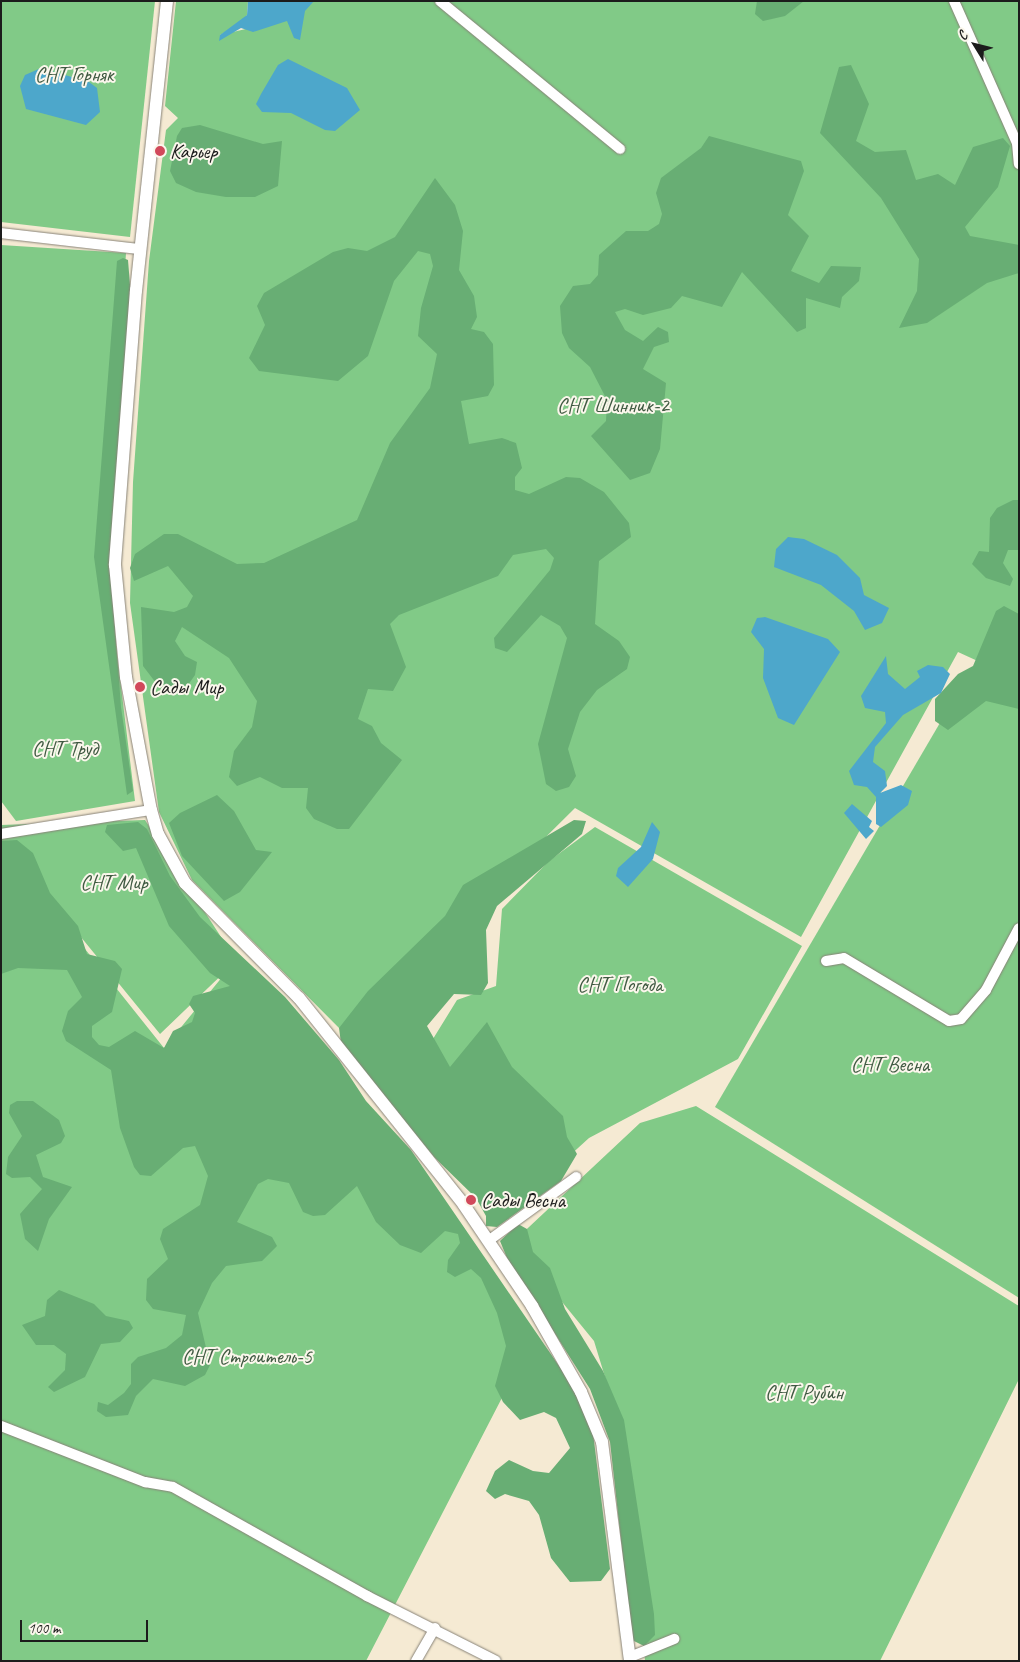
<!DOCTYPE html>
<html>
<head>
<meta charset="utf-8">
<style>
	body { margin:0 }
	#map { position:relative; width:1020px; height:1662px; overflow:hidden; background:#f5ead3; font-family:Caveat,sans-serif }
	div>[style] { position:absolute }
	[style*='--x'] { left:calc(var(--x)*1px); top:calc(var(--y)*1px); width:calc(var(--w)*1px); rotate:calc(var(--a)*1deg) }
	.green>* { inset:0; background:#81ca87 }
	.forest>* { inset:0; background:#68ae74 }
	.water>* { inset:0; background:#4da7cb }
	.roads { filter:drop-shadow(0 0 1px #888378) drop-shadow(0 0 1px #888378) }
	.minor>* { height:10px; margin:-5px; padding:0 5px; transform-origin:5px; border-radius:5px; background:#fff }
	.tertiary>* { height:12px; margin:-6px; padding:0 6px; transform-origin:6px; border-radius:6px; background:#fff }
	.dots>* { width:14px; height:14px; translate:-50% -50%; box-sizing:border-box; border:2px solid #fbf7ec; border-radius:50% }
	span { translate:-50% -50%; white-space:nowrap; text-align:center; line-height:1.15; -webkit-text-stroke:4px #fbf7ec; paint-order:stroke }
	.park-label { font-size:21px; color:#3f5941 }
	.poi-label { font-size:21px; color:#1c1c1c }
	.left { translate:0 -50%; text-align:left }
	.frame { position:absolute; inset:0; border:2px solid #1c1c1c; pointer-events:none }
	.north { position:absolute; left:950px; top:20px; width:50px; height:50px; -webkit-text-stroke:4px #fbf7ec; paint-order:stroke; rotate:306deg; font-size:14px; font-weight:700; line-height:20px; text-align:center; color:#1c1c1c }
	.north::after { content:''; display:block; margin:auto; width:18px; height:22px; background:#1c1c1c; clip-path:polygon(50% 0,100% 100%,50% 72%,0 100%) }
	.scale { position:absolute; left:20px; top:1620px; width:128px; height:22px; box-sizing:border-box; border:2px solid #1c1c1c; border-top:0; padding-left:6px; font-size:15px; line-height:18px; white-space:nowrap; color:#1c1c1c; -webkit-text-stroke:4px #fbf7ec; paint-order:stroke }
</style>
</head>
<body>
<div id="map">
	<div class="green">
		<div style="clip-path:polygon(1px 1px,155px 1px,130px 237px,1px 222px)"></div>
		<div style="clip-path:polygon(176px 1px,248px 1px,247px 15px,241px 23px,220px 35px,250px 28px,285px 1px,1019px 1px,1019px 680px,958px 652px,801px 937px,575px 808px,346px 1035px,192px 880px,159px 812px,130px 603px,133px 482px,149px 261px,166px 130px,178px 118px,165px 106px)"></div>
		<div style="clip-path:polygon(1px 245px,126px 253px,106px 564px,135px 801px,16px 821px,1px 801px)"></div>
		<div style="clip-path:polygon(968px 675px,1019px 698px,1019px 1298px,715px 1107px)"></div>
		<div style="clip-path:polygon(145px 820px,236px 960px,421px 1179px,535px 1334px,366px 1661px,1px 1661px,1px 877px,22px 870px,164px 1048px,232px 965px,160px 1034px,23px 866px,1px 874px,1px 825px)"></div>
		<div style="clip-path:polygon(595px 827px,802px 946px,738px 1059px,589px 1138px,500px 1219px,399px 1094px,457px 1000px,496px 986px,502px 909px,549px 861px)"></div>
		<div style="clip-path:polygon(696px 1106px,1019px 1306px,1019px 1379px,880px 1661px,645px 1661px,624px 1439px,594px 1341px,513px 1242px,640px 1123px)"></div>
	</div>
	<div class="forest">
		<div style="clip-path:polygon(757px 1px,804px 1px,785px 16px,763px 21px,755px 14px)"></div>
		<div style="clip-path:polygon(851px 65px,869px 104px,856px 141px,875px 152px,906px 150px,916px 180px,938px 174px,955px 185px,973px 147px,1003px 138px,1010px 146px,998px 187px,965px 227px,970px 236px,1019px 245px,1019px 273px,987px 283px,927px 323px,899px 328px,917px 291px,919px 259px,881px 198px,820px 133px,839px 67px)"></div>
		<div style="clip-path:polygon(200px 125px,263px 144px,282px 141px,278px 186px,255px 197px,226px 197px,196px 192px,176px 183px,170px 171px,177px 136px,182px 128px)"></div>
		<div style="clip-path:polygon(709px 136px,801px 161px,804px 171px,788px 215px,809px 236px,791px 271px,819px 283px,831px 266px,861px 267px,859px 281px,842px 297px,840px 308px,806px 298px,806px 328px,797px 332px,742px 272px,722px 307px,682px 296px,671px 308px,643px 315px,625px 309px,615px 312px,625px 330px,643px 341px,658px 327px,668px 332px,669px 342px,654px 347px,643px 369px,666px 383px,660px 449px,650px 473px,630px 480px,591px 436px,606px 421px,607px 400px,590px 367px,569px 348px,562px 333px,560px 306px,573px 286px,590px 284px,598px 275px,599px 255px,626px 231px,648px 231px,659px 224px,662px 214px,656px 193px,661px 178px,701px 148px)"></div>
		<div style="clip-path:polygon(435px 178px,455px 205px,463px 231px,459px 270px,474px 296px,477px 317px,471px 329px,484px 332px,493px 344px,494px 385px,488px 396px,461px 401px,469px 444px,502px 438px,516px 443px,522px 468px,515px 477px,515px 490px,529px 494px,566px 477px,580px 478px,604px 492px,629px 523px,631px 537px,599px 561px,595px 624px,619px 641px,630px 657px,627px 669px,597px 690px,580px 712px,568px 749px,576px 776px,569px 787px,556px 791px,546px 784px,538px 744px,567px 638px,560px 626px,541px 615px,507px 652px,495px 648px,494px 638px,550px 570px,554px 558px,546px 549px,513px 555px,498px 576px,399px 615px,390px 624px,406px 667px,393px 691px,368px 689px,358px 719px,372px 726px,381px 743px,402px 760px,349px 829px,337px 829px,314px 819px,306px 808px,308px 788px,282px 788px,260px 777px,237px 786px,229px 777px,234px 751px,252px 727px,257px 701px,229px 658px,182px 627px,175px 641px,185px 656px,197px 662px,195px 675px,188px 685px,165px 692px,156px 683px,143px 666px,141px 607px,174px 612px,187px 607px,193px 596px,168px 566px,134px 581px,130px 568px,135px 554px,164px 534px,178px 534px,237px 564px,264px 563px,357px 520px,390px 443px,430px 388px,437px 354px,418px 336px,421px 308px,433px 266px,430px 254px,418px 251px,394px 281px,368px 356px,338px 381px,259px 371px,249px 358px,265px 325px,257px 306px,264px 293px,333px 252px,348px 248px,367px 251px,395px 237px)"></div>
		<div style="clip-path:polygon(123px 258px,128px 260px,131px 297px,110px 561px,121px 707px,133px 791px,127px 795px,94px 557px,117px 261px)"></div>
		<div style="clip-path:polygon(1013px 500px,1019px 500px,1019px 550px,1008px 550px,1003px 563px,1013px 579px,1010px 586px,986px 578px,972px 564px,979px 551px,989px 552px,990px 518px,997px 508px)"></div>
		<div style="clip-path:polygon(1004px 606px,1019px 614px,1019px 709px,986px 701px,948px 730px,935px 721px,935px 699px,958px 674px,973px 666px,996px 611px)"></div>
		<div style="clip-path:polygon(217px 795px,234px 811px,256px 850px,272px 852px,240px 892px,224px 901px,182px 856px,169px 823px,180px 813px)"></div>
		<div style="clip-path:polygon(574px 820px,586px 821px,582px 834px,497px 906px,486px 930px,488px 983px,481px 995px,454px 994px,427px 1026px,450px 1067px,487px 1022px,512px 1067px,563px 1116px,567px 1137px,577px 1154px,561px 1181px,497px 1227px,486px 1226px,486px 1216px,476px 1198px,434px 1157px,341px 1043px,339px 1028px,368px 991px,445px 916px,463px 885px)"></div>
		<div style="clip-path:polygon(138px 822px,147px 829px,170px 876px,200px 917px,285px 997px,339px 1060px,366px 1101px,411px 1150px,568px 1379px,592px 1425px,610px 1569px,601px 1581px,570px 1582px,551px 1558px,539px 1515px,529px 1501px,505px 1494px,495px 1499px,486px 1491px,495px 1471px,509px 1460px,533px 1471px,549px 1473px,570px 1448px,556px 1418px,544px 1412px,520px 1420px,503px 1402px,495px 1386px,506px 1346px,497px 1313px,481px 1278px,471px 1269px,455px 1277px,447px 1272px,448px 1260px,460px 1243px,458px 1234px,445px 1231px,421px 1253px,400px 1245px,376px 1222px,357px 1186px,325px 1215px,313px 1216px,303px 1212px,289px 1183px,268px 1179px,258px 1184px,237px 1222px,272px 1237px,277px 1246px,262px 1261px,226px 1266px,212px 1283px,198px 1313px,210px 1365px,205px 1375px,185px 1386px,153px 1379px,136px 1396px,128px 1415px,106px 1417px,97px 1411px,98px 1402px,108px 1405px,124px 1393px,131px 1384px,131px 1364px,138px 1357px,166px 1348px,182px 1335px,186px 1315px,153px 1309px,146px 1300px,147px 1279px,168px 1259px,160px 1239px,163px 1229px,200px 1205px,208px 1176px,195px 1146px,183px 1148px,151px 1176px,140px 1175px,134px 1167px,120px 1128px,111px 1070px,66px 1041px,62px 1031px,68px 1011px,82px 997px,67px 970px,18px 968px,1px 974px,1px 841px,17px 840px,33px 853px,50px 893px,78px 926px,87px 954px,115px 961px,122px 969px,112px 1012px,92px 1026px,92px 1037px,99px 1045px,109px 1047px,135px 1031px,164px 1048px,173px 1031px,192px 1022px,195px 1013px,189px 1004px,193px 996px,230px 986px,210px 973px,169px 926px,136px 848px,123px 851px,105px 832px,107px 825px)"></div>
		<div style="clip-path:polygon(17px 1101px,33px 1101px,59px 1120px,65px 1136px,61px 1143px,36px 1155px,43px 1177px,72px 1187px,49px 1219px,38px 1251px,25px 1239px,20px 1214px,42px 1189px,30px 1177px,12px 1178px,6px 1174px,8px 1157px,22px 1136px,9px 1113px,10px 1105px)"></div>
		<div style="clip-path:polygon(518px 1224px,527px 1229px,533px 1252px,550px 1268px,565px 1309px,603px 1371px,624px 1420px,654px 1614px,655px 1635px,644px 1646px,632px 1640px,610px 1442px,590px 1389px,507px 1258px,500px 1241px)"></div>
		<div style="clip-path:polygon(59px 1290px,94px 1304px,106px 1316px,129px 1321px,133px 1328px,120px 1342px,101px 1344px,85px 1377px,54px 1392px,48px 1387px,65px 1370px,66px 1354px,54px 1345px,36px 1345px,22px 1325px,45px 1316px,47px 1300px)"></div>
	</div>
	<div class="water">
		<div style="clip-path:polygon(248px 1px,314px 1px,305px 11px,300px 40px,294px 38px,287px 21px,253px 32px,241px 28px,219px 41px,220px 35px,247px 15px)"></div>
		<div style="clip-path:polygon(288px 59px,347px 88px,360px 110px,335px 131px,325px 130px,291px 113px,262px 112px,256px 104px,261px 94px,278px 65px)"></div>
		<div style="clip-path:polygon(41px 68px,89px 82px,97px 88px,100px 112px,86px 125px,26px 109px,20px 86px,25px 75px)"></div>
		<div style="clip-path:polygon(788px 537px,804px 539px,837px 555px,860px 578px,864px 595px,889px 608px,882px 623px,865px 630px,854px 611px,821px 585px,774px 567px,776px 549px)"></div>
		<div style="clip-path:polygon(765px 617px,828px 639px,840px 652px,794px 725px,778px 718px,763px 678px,764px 649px,751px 632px,757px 618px)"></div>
		<div style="clip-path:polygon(886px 656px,888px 674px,905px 689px,920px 677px,917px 671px,928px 665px,943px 667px,950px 674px,941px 693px,903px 715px,875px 747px,873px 762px,885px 771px,887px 786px,880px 793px,901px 785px,912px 791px,908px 805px,881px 827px,876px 824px,876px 797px,867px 787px,854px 785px,849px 771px,886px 723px,885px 712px,865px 708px,861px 696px)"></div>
		<div style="clip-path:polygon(852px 804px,872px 821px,869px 827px,874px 831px,866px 839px,844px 813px)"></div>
		<div style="clip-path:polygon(652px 822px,660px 832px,653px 859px,628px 887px,616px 876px,618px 868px,641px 847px)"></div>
	</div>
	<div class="roads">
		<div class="minor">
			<div style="--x:440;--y:1;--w:233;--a:39.4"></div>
			<div style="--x:954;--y:1;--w:155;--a:66.1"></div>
			<div style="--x:1017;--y:143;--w:21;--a:85"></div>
			<div style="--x:1;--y:233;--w:140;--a:6.6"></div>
			<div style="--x:1;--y:834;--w:152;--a:-9.1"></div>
			<div style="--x:826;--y:961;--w:18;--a:-9"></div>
			<div style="--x:844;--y:958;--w:122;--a:31"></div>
			<div style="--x:949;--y:1021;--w:12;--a:-9"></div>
			<div style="--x:961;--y:1019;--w:38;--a:-49"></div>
			<div style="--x:986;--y:990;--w:70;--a:-62"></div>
			<div style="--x:488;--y:1241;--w:109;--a:-36"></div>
			<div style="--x:1;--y:1426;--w:155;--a:21.3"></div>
			<div style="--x:145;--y:1482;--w:28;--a:10"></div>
			<div style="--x:173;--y:1487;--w:223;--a:29.3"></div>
			<div style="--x:367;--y:1596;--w:144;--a:26.7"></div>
			<div style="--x:630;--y:1657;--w:48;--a:-22.2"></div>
			<div style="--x:416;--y:1661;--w:38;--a:-60"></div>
		</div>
		<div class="tertiary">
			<div style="--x:167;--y:1;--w:291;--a:96.1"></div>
			<div style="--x:136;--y:290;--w:276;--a:94.4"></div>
			<div style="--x:115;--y:565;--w:113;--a:84.4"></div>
			<div style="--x:126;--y:677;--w:135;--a:79.4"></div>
			<div style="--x:151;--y:810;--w:25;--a:74"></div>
			<div style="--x:158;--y:834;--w:56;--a:61.1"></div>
			<div style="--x:185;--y:883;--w:162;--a:45.3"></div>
			<div style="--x:299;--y:998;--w:265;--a:51.4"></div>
			<div style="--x:464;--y:1205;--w:122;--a:56"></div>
			<div style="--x:532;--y:1306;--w:99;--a:60.3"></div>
			<div style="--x:581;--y:1392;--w:54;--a:67.2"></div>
			<div style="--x:602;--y:1442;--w:221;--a:82.7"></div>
		</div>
	</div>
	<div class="dots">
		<div style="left:160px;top:151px;background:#d1495b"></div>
		<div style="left:140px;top:687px;background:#d1495b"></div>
		<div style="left:471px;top:1200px;background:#d1495b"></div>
	</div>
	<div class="park-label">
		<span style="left:74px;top:74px">СНТ Горняк</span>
		<span style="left:613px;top:405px">СНТ Шинник-2</span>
		<span style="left:65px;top:748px">СНТ Труд</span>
		<span style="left:114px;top:882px">СНТ Мир</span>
		<span style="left:620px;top:984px">СНТ Погода</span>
		<span style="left:890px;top:1064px">СНТ Весна</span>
		<span style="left:247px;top:1356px">СНТ Строитель-5</span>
		<span style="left:804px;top:1392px">СНТ Рубин</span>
	</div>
	<div class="poi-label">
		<span class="left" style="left:170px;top:151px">Карьер</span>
		<span class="left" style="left:150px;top:687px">Сады Мир</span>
		<span class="left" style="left:481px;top:1200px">Сады Весна</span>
	</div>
	<div class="frame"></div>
	<div class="north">С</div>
	<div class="scale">100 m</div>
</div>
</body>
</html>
